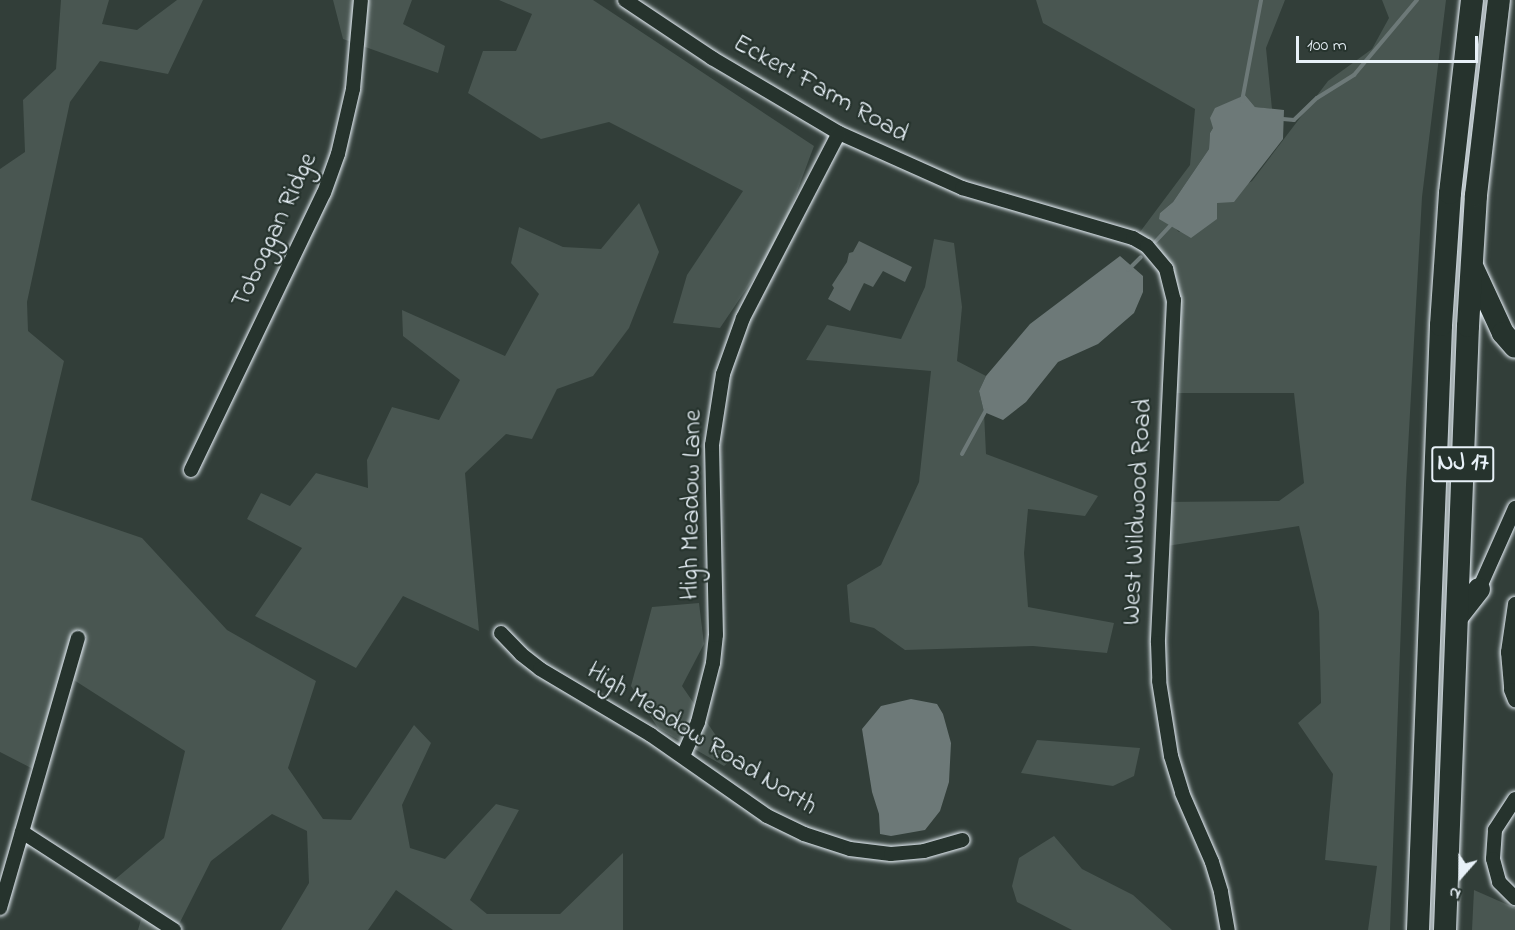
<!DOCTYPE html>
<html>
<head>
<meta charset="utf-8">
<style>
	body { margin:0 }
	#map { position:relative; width:1515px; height:930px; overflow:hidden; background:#323e39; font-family:"Indie Flower",sans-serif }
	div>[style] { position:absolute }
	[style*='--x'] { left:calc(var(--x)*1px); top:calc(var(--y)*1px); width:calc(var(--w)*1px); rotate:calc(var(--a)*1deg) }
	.green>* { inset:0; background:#495651 }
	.water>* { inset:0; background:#6d7978 }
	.stream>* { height:4px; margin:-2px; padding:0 2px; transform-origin:2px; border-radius:2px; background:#6d7978 }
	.building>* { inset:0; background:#5c6865 }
	.roads { filter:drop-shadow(0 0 2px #e8f1f8) drop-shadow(0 0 2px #e8f1f8) }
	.minor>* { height:14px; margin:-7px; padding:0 7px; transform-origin:7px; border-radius:7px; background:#26332d }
	.trunk>* { height:22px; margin:-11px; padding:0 11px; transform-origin:11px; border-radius:11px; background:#26332d }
	span { translate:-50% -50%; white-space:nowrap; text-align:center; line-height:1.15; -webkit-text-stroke:4.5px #26332d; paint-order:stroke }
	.shield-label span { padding:2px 4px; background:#26332d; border:2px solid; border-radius:4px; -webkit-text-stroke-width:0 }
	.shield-label { font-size:24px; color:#e8f1f8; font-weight:700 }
	.street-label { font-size:26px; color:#e8f1f8 }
	.north { position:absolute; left:1431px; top:846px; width:60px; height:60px; -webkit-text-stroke:4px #26332d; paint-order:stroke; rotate:200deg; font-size:16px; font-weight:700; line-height:24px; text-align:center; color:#e8f1f8 }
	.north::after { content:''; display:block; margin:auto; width:21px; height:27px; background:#e8f1f8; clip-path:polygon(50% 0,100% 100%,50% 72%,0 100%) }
	.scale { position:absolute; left:1296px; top:36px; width:182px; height:27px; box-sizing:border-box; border:3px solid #e8f1f8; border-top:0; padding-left:8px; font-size:18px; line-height:21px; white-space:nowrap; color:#e8f1f8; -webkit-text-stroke:4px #26332d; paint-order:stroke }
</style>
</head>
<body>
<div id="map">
	<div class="green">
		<div style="clip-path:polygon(61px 0,109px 0,102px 24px,137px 30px,177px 0,203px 0,168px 74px,100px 61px,70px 102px,27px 302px,28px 331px,64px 361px,31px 500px,142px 538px,227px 630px,316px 681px,288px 768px,323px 819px,351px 820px,414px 725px,431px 743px,402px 805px,410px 848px,445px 859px,496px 804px,519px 810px,470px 900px,487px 914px,560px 914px,623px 853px,623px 930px,453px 930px,396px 890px,368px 930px,281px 930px,309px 883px,307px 831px,272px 814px,211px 861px,176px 930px,138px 930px,143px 912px,106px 887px,164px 838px,185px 751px,66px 675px,37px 771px,0 752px,0 169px,25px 152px,23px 100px,56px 69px)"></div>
		<div style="clip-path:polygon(333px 0,412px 0,403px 24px,445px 46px,438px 73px,343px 39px)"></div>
		<div style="clip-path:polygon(499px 0,593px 0,814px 146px,778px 242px,720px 328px,673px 323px,687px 275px,743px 191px,609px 122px,541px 139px,468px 93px,483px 51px,516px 51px,532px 14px)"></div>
		<div style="clip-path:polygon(1036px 0,1285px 0,1266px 48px,1272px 109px,1255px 107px,1245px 95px,1233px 101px,1213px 128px,1210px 133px,1209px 149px,1173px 202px,1160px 213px,1179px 232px,1216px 202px,1252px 181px,1328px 81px,1372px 49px,1389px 18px,1382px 0,1446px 0,1422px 197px,1406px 485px,1390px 930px,1368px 930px,1377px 866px,1325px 860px,1333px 774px,1298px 723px,1321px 703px,1319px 612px,1299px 526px,1160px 547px,1162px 502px,1279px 501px,1304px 483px,1294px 393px,1165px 393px,1168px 276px,1134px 240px,1190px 165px,1195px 109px,1043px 23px)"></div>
		<div style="clip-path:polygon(639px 203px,659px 252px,629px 328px,593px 376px,557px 389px,532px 439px,506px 434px,465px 473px,479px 631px,403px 596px,356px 668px,255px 616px,302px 548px,247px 519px,261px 493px,290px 506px,316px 473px,368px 488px,367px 460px,392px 407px,439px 420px,460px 380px,403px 336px,402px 310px,505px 356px,539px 294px,511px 263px,519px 227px,563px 247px,601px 249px)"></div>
		<div style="clip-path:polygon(934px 239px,954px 243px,962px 307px,957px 361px,986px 376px,979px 391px,984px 412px,986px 454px,1098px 496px,1085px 516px,1028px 509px,1024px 553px,1028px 607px,1114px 623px,1107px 653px,1033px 646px,905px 650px,874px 628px,850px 622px,847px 585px,881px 565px,919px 482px,931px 371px,806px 360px,827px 325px,901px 339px,925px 287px)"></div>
		<div style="clip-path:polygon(699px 603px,704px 644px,682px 686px,732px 759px,724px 766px,658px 728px,631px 686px,652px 607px)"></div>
		<div style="clip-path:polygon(1037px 740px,1140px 748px,1134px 776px,1113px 786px,1021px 773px)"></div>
		<div style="clip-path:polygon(1054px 836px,1082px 869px,1133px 895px,1172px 930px,1072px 930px,1017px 902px,1012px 886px,1019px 858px)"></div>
		<div style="clip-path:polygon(1474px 890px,1515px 908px,1515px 930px,1472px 930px)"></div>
	</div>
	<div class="water">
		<div style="clip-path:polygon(1245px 95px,1255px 107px,1284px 110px,1283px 139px,1234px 202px,1217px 203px,1217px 219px,1191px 238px,1159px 219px,1160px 213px,1173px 202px,1209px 149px,1210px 133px,1213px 128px,1210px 118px,1215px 108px)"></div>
		<div style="clip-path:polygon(1120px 256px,1143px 276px,1143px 292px,1134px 313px,1098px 344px,1058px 362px,1026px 402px,1003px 420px,984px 412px,979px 391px,986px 376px,1030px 324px)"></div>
		<div style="clip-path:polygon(911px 699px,937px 704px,943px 714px,951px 743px,949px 782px,940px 811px,925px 830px,891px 836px,880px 834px,879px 814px,872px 792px,862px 729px,881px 706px)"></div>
	</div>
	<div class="stream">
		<div style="--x:1242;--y:101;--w:103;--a:-79.3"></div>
		<div style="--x:1283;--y:119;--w:11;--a:5"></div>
		<div style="--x:1294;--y:120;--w:32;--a:-44"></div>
		<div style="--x:1317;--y:98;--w:44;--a:-31.9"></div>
		<div style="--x:1354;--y:75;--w:98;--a:-50"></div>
		<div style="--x:1156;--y:241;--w:23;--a:-47"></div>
		<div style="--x:1128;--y:270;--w:18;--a:-45"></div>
		<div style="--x:962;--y:454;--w:50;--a:-61.4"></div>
	</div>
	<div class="building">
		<div style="clip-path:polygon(859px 241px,912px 267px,905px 282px,883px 271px,873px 287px,864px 283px,850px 311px,828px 299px,834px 288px,832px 285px,847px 262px,849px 253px,853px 252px)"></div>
	</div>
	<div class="roads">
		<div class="minor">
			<div style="--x:625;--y:0;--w:105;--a:33.7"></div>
			<div style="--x:712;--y:58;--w:147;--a:30.6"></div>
			<div style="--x:839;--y:133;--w:135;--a:24.1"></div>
			<div style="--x:962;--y:188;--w:178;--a:16.3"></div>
			<div style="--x:1133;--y:238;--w:16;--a:30"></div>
			<div style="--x:1147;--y:246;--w:30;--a:50"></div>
			<div style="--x:1166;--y:269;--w:32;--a:76"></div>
			<div style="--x:1174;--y:300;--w:343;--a:92.7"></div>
			<div style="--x:1158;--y:643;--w:38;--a:88"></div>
			<div style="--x:1159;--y:681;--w:76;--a:80.9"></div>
			<div style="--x:1171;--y:756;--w:39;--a:73"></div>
			<div style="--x:1182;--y:793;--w:75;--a:66.5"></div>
			<div style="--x:1212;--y:862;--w:31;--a:73"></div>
			<div style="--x:1221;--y:892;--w:39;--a:80"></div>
			<div style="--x:191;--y:470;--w:307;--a:-64.4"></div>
			<div style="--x:324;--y:193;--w:41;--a:-70.3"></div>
			<div style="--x:338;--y:154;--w:67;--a:-77"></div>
			<div style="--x:353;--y:89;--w:89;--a:-84.9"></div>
			<div style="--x:1479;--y:589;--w:89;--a:-66"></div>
			<div style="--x:1515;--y:604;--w:49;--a:98.3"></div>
			<div style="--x:1508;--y:652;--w:38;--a:85"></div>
			<div style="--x:1511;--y:690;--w:11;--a:68"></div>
			<div style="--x:501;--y:633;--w:29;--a:46"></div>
			<div style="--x:521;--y:654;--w:24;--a:38"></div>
			<div style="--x:540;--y:669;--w:129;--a:30.7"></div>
			<div style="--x:651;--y:735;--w:141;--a:34.9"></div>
			<div style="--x:767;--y:816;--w:41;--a:25.9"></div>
			<div style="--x:804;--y:834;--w:48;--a:18.1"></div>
			<div style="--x:850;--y:849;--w:41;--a:7"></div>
			<div style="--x:891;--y:854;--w:33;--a:-5"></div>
			<div style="--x:924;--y:851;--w:40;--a:-16"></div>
			<div style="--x:683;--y:756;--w:37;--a:-66"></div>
			<div style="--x:698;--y:722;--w:61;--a:-75.7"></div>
			<div style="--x:713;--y:663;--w:28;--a:-84"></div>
			<div style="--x:716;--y:635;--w:190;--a:-91.2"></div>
			<div style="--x:712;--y:445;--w:72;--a:-81.2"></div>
			<div style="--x:723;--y:374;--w:59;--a:-70.3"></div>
			<div style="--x:743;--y:318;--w:208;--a:-62.6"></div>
			<div style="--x:1515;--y:799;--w:37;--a:123"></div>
			<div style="--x:1495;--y:830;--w:29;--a:94"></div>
			<div style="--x:1493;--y:859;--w:24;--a:75"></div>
			<div style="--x:1499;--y:882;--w:23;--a:45"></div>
			<div style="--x:22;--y:832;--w:181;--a:32.8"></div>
			<div style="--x:0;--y:908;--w:281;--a:-73.9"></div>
		</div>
		<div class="trunk">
			<div style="--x:1472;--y:266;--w:74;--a:65.2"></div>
			<div style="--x:1503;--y:333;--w:18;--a:49"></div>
			<div style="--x:1458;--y:616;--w:34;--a:-52"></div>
			<div style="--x:1418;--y:930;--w:605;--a:-87.82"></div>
			<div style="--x:1441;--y:325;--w:132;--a:-86.1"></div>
			<div style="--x:1450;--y:193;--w:194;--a:-83.5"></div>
			<div style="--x:1445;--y:930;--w:604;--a:-87.82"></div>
			<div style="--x:1468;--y:326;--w:131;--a:-86.5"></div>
			<div style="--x:1476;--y:195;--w:196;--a:-83.3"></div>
		</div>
	</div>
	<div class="shield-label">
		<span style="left:1463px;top:464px">NJ 17</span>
	</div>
	<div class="street-label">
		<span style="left:820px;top:90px;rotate:29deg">Eckert Farm Road</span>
		<span style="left:276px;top:231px;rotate:-65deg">Toboggan Ridge</span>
		<span style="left:693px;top:505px;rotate:-89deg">High Meadow Lane</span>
		<span style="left:1139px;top:512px;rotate:-87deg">West Wildwood Road</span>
		<span style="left:701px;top:740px;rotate:32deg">High Meadow Road North</span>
	</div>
	<div class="north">N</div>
	<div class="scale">100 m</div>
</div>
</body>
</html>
